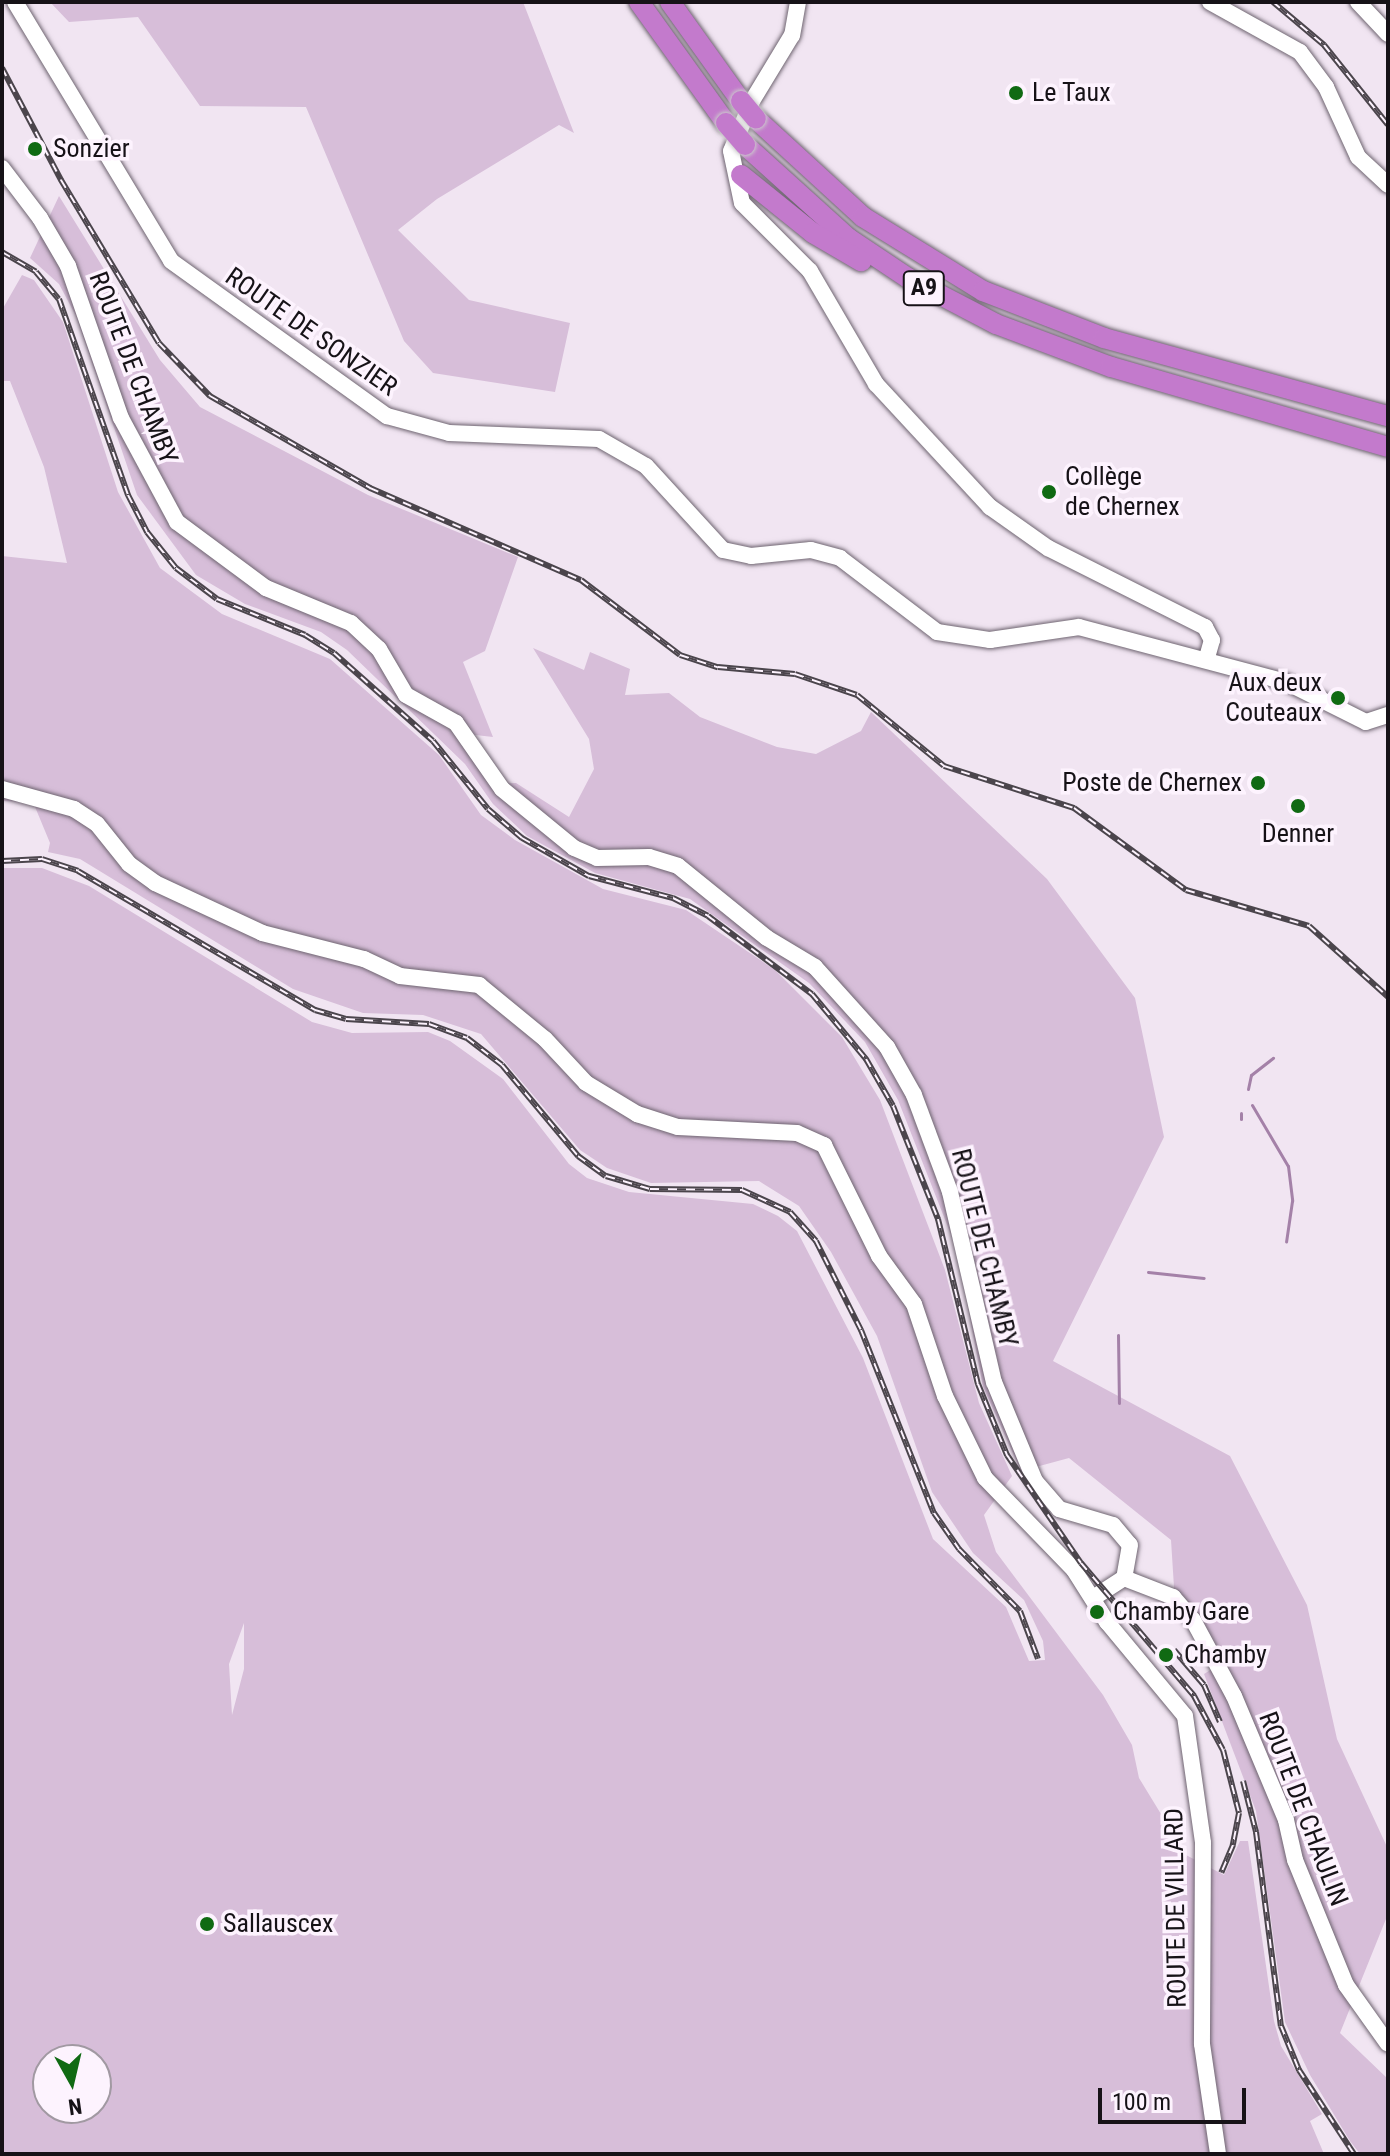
<!DOCTYPE html>
<html>
<head>
<meta charset="utf-8">
<style>
	body { margin:0 }
	#map { position:relative; width:1390px; height:2156px; overflow:hidden; background:#f1e5f2; font-family:"Roboto Condensed",sans-serif }
	div>[style] { position:absolute }
	[style*='--x'] { left:calc(var(--x)*1px); top:calc(var(--y)*1px); width:calc(var(--w)*1px); rotate:calc(var(--a)*1deg) }
	.green>* { inset:0; background:#d7bed9 }
	.stream>* { height:3px; margin:-1.5px; padding:0 1.5px; transform-origin:1.5px; border-radius:1.5px; background:#a481a8 }
	.roads { filter:drop-shadow(0 0 2px #6e6470) drop-shadow(0 0 2px #6e6470) }
	.secondary>* { height:16px; margin:-8px; padding:0 8px; transform-origin:8px; border-radius:8px; background:#fff }
	.highway>* { height:20px; margin:-10px; padding:0 10px; transform-origin:10px; border-radius:10px; background:#c37acc }
	.rail>* { height:6px; margin-top:-3px; transform-origin:0; background:repeating-linear-gradient(90deg,#fdf3fe 0 9px,#4b454c 0 18px); box-sizing:border-box; border-block:2px solid #4b454c }
	.bridges { filter:drop-shadow(0 0 2px #cccbcc) drop-shadow(0 0 2px #cccbcc) }
	.highway-bridge>* { height:20px; margin:-10px; padding:0 10px; transform-origin:10px; border-radius:10px; background:#c37acc }
	.dots>* { width:22px; height:22px; translate:-50% -50%; box-sizing:border-box; border:4px solid #fdf3fe; border-radius:50% }
	span { translate:-50% -50%; white-space:nowrap; text-align:center; line-height:1.15; -webkit-text-stroke:7px #fdf3fe; paint-order:stroke }
	.shield-label span { padding:2px 6px; background:#fdf3fe; border:2px solid; border-radius:6px; -webkit-text-stroke-width:0 }
	.shield-label { font-size:24px; color:#161217; font-weight:700 }
	.poi-label { font-size:26px; color:#161217 }
	.left { translate:0 -50%; text-align:left }
	.right { translate:-100% -50%; text-align:right }
	.street-label { font-size:26px; color:#161217 }
	.frame { position:absolute; inset:0; border:4px solid #161217; pointer-events:none }
	.north { position:absolute; left:32px; top:2044px; width:80px; height:80px; box-sizing:border-box; background:#fdf3fe; border:2px solid #a199a2; border-radius:50%; rotate:172deg; font-size:22px; font-weight:700; line-height:32px; text-align:center; color:#161217 }
	.north::after { content:''; display:block; margin:auto; width:28px; height:36px; background:#106a13; clip-path:polygon(50% 0,100% 100%,50% 72%,0 100%) }
	.scale { position:absolute; left:1098px; top:2088px; width:148px; height:36px; box-sizing:border-box; border:4px solid #161217; border-top:0; padding-left:10px; font-size:24px; line-height:28px; white-space:nowrap; color:#161217; -webkit-text-stroke:6px #fdf3fe; paint-order:stroke }
</style>
</head>
<body>
<div id="map">
	<div class="green">
		<div style="clip-path:polygon(50px 2px,523px 2px,574px 133px,559px 125px,437px 199px,398px 230px,469px 300px,570px 323px,555px 392px,433px 373px,404px 341px,306px 107px,200px 106px,138px 17px,69px 22px)"></div>
		<div style="clip-path:polygon(59px 196px,160px 360px,200px 407px,368px 495px,518px 557px,485px 651px,463px 662px,493px 737px,458px 733px,491px 784px,516px 783px,569px 817px,594px 769px,589px 739px,533px 648px,584px 670px,590px 652px,630px 669px,625px 695px,669px 693px,700px 717px,777px 747px,816px 754px,861px 731px,871px 712px,1047px 879px,1135px 998px,1164px 1137px,1053px 1361px,1230px 1456px,1307px 1605px,1337px 1739px,1388px 1849px,1388px 1914px,1340px 2033px,1388px 2079px,1388px 2154px,1360px 2154px,1350px 2141px,1310px 2075px,1285px 2022px,1256px 1811px,1204px 1674px,1212px 1669px,1175px 1603px,1171px 1540px,1069px 1458px,1021px 1471px,983px 1387px,957px 1250px,898px 1100px,865px 1042px,809px 983px,690px 899px,595px 873px,527px 836px,493px 804px,465px 764px,347px 650px,321px 632px,245px 604px,196px 575px,137px 495px,76px 316px,59px 284px,30px 258px)"></div>
		<div style="clip-path:polygon(evenodd,22px 275px,34px 280px,63px 322px,118px 492px,160px 568px,222px 614px,330px 659px,439px 755px,481px 815px,515px 840px,603px 889px,686px 910px,775px 970px,842px 1037px,880px 1100px,945px 1270px,979px 1403px,1012px 1476px,984px 1515px,996px 1552px,1103px 1695px,1132px 1745px,1139px 1778px,1186px 1855px,1224px 1875px,1240px 1841px,1248px 1841px,1274px 2021px,1281px 2046px,1322px 2114px,1310px 2121px,1324px 2154px,2px 2154px,2px 868px,42px 868px,89px 886px,312px 1022px,352px 1033px,428px 1032px,450px 1041px,503px 1079px,569px 1164px,587px 1178px,629px 1192px,753px 1204px,778px 1216px,797px 1231px,863px 1358px,933px 1539px,1006px 1607px,1029px 1661px,1045px 1660px,1043px 1641px,1024px 1600px,973px 1553px,932px 1492px,877px 1336px,831px 1252px,799px 1206px,759px 1181px,651px 1183px,607px 1168px,580px 1150px,481px 1034px,423px 1015px,363px 1013px,293px 989px,80px 859px,48px 852px,50px 843px,33px 802px,2px 801px,2px 556px,67px 563px,44px 467px,10px 381px,2px 381px,2px 310px,22px 275px,244px 1623px,244px 1669px,232px 1715px,229px 1664px,244px 1623px,22px 275px,48px 2060px,96px 2060px,96px 2108px,48px 2108px,48px 2060px)"></div>
	</div>
	<div class="stream">
		<div style="--x:1248;--y:1089;--w:14;--a:-78"></div>
		<div style="--x:1251;--y:1075;--w:28;--a:-38"></div>
		<div style="--x:1252;--y:1105;--w:71;--a:59.5"></div>
		<div style="--x:1288;--y:1166;--w:35;--a:83"></div>
		<div style="--x:1292;--y:1201;--w:41;--a:98.3"></div>
		<div style="--x:1241;--y:1119;--w:6;--a:-90"></div>
		<div style="--x:1148;--y:1272;--w:56;--a:6.1"></div>
		<div style="--x:1118;--y:1335;--w:68;--a:89.2"></div>
	</div>
	<div class="roads">
		<div class="secondary">
			<div style="--x:15;--y:2;--w:302;--a:58.9"></div>
			<div style="--x:171;--y:261;--w:266;--a:35.7"></div>
			<div style="--x:387;--y:416;--w:64;--a:15.3"></div>
			<div style="--x:449;--y:433;--w:150;--a:2.3"></div>
			<div style="--x:599;--y:439;--w:54;--a:29.9"></div>
			<div style="--x:646;--y:466;--w:114;--a:47.5"></div>
			<div style="--x:723;--y:550;--w:29;--a:12"></div>
			<div style="--x:751;--y:556;--w:60;--a:-5.7"></div>
			<div style="--x:811;--y:550;--w:30;--a:15"></div>
			<div style="--x:840;--y:558;--w:122;--a:37.3"></div>
			<div style="--x:937;--y:632;--w:54;--a:8.6"></div>
			<div style="--x:990;--y:640;--w:90;--a:-8.3"></div>
			<div style="--x:1079;--y:627;--w:214;--a:14.9"></div>
			<div style="--x:1286;--y:682;--w:89;--a:26.6"></div>
			<div style="--x:1366;--y:722;--w:23;--a:-18"></div>
			<div style="--x:798;--y:2;--w:34;--a:100"></div>
			<div style="--x:792;--y:35;--w:77;--a:121.2"></div>
			<div style="--x:752;--y:101;--w:54;--a:112.8"></div>
			<div style="--x:731;--y:151;--w:53;--a:78.1"></div>
			<div style="--x:742;--y:203;--w:96;--a:45"></div>
			<div style="--x:810;--y:271;--w:131;--a:59.7"></div>
			<div style="--x:876;--y:384;--w:168;--a:47.2"></div>
			<div style="--x:990;--y:507;--w:71;--a:35.3"></div>
			<div style="--x:1048;--y:548;--w:176;--a:26.7"></div>
			<div style="--x:1205;--y:627;--w:15;--a:62"></div>
			<div style="--x:1212;--y:640;--w:19;--a:106"></div>
			<div style="--x:1210;--y:2;--w:103;--a:29.1"></div>
			<div style="--x:1300;--y:52;--w:44;--a:53.4"></div>
			<div style="--x:1326;--y:87;--w:77;--a:65.4"></div>
			<div style="--x:1358;--y:157;--w:41;--a:43"></div>
			<div style="--x:1358;--y:2;--w:44;--a:46.8"></div>
			<div style="--x:2;--y:168;--w:63;--a:52.8"></div>
			<div style="--x:40;--y:218;--w:56;--a:59.7"></div>
			<div style="--x:68;--y:266;--w:161;--a:70.8"></div>
			<div style="--x:121;--y:418;--w:118;--a:61.7"></div>
			<div style="--x:177;--y:522;--w:111;--a:36.6"></div>
			<div style="--x:266;--y:588;--w:92;--a:22.4"></div>
			<div style="--x:351;--y:623;--w:38;--a:43"></div>
			<div style="--x:379;--y:649;--w:53;--a:59.6"></div>
			<div style="--x:406;--y:695;--w:57;--a:29.2"></div>
			<div style="--x:456;--y:723;--w:80;--a:55.1"></div>
			<div style="--x:502;--y:789;--w:93;--a:39.3"></div>
			<div style="--x:574;--y:848;--w:25;--a:23"></div>
			<div style="--x:597;--y:858;--w:52;--a:-1.1"></div>
			<div style="--x:649;--y:857;--w:30;--a:17"></div>
			<div style="--x:678;--y:866;--w:114;--a:39"></div>
			<div style="--x:767;--y:938;--w:56;--a:31.1"></div>
			<div style="--x:815;--y:967;--w:108;--a:48"></div>
			<div style="--x:887;--y:1047;--w:55;--a:60.6"></div>
			<div style="--x:914;--y:1095;--w:103;--a:69.6"></div>
			<div style="--x:950;--y:1192;--w:195;--a:77"></div>
			<div style="--x:994;--y:1382;--w:107;--a:67.5"></div>
			<div style="--x:1035;--y:1481;--w:37;--a:49"></div>
			<div style="--x:1059;--y:1509;--w:56;--a:16.5"></div>
			<div style="--x:1113;--y:1525;--w:26;--a:50"></div>
			<div style="--x:1130;--y:1545;--w:34;--a:100"></div>
			<div style="--x:1124;--y:1578;--w:35;--a:147"></div>
			<div style="--x:2;--y:789;--w:75;--a:15.5"></div>
			<div style="--x:74;--y:809;--w:27;--a:33"></div>
			<div style="--x:97;--y:824;--w:51;--a:51.3"></div>
			<div style="--x:129;--y:864;--w:32;--a:36"></div>
			<div style="--x:155;--y:883;--w:118;--a:25"></div>
			<div style="--x:262;--y:933;--w:105;--a:14.3"></div>
			<div style="--x:364;--y:959;--w:40;--a:25"></div>
			<div style="--x:400;--y:976;--w:80;--a:6.5"></div>
			<div style="--x:479;--y:985;--w:85;--a:39.3"></div>
			<div style="--x:545;--y:1039;--w:60;--a:47"></div>
			<div style="--x:586;--y:1083;--w:60;--a:31.3"></div>
			<div style="--x:637;--y:1114;--w:43;--a:17.6"></div>
			<div style="--x:678;--y:1127;--w:119;--a:2.9"></div>
			<div style="--x:797;--y:1133;--w:30;--a:24"></div>
			<div style="--x:824;--y:1145;--w:124;--a:63.6"></div>
			<div style="--x:879;--y:1256;--w:59;--a:53.9"></div>
			<div style="--x:914;--y:1304;--w:97;--a:71.4"></div>
			<div style="--x:945;--y:1396;--w:91;--a:64"></div>
			<div style="--x:985;--y:1478;--w:128;--a:45.9"></div>
			<div style="--x:1074;--y:1570;--w:62;--a:57.6"></div>
			<div style="--x:1107;--y:1622;--w:122;--a:50.3"></div>
			<div style="--x:1185;--y:1716;--w:128;--a:81.9"></div>
			<div style="--x:1203;--y:1843;--w:201;--a:90.3"></div>
			<div style="--x:1202;--y:2044;--w:111;--a:81.7"></div>
			<div style="--x:1124;--y:1578;--w:53;--a:21.2"></div>
			<div style="--x:1173;--y:1597;--w:30;--a:49"></div>
			<div style="--x:1193;--y:1620;--w:86;--a:61.7"></div>
			<div style="--x:1234;--y:1696;--w:134;--a:67.2"></div>
			<div style="--x:1286;--y:1820;--w:41;--a:77.3"></div>
			<div style="--x:1295;--y:1860;--w:135;--a:67.8"></div>
			<div style="--x:1346;--y:1985;--w:72;--a:54.6"></div>
		</div>
		<div class="highway">
			<div style="--x:639;--y:2;--w:149;--a:54.3"></div>
			<div style="--x:670;--y:2;--w:122;--a:54.4"></div>
			<div style="--x:756;--y:119;--w:145;--a:42.5"></div>
			<div style="--x:863;--y:217;--w:141;--a:31.7"></div>
			<div style="--x:983;--y:291;--w:130;--a:21.2"></div>
			<div style="--x:1104;--y:338;--w:295;--a:15.4"></div>
			<div style="--x:745;--y:145;--w:139;--a:42.1"></div>
			<div style="--x:848;--y:238;--w:72;--a:33.7"></div>
			<div style="--x:908;--y:278;--w:99;--a:27.6"></div>
			<div style="--x:996;--y:324;--w:123;--a:20.5"></div>
			<div style="--x:1111;--y:367;--w:288;--a:16.1"></div>
			<div style="--x:741;--y:175;--w:92;--a:38.9"></div>
			<div style="--x:813;--y:233;--w:56;--a:30.3"></div>
		</div>
	</div>
	<div class="rail">
		<div style="--x:1273;--y:2;--w:67;--a:40.1"></div>
		<div style="--x:1324;--y:45;--w:102;--a:51.3"></div>
		<div style="--x:2;--y:68;--w:127;--a:62.2"></div>
		<div style="--x:61;--y:180;--w:190;--a:59"></div>
		<div style="--x:159;--y:343;--w:74;--a:46.1"></div>
		<div style="--x:210;--y:396;--w:185;--a:29.9"></div>
		<div style="--x:370;--y:488;--w:230;--a:23.6"></div>
		<div style="--x:581;--y:580;--w:124;--a:37.1"></div>
		<div style="--x:680;--y:655;--w:40;--a:18"></div>
		<div style="--x:718;--y:667;--w:77;--a:5.2"></div>
		<div style="--x:795;--y:674;--w:65;--a:18.7"></div>
		<div style="--x:857;--y:695;--w:112;--a:39.2"></div>
		<div style="--x:944;--y:766;--w:137;--a:17.9"></div>
		<div style="--x:1074;--y:808;--w:139;--a:36.2"></div>
		<div style="--x:1186;--y:890;--w:128;--a:16.3"></div>
		<div style="--x:1309;--y:926;--w:106;--a:41.9"></div>
		<div style="--x:2;--y:252;--w:39;--a:30"></div>
		<div style="--x:36;--y:272;--w:35;--a:50"></div>
		<div style="--x:59;--y:299;--w:208;--a:70.6"></div>
		<div style="--x:128;--y:495;--w:42;--a:62.8"></div>
		<div style="--x:147;--y:532;--w:46;--a:51.1"></div>
		<div style="--x:176;--y:568;--w:51;--a:37.1"></div>
		<div style="--x:217;--y:599;--w:95;--a:22.2"></div>
		<div style="--x:305;--y:635;--w:34;--a:32"></div>
		<div style="--x:334;--y:653;--w:132;--a:41.6"></div>
		<div style="--x:433;--y:741;--w:87;--a:51"></div>
		<div style="--x:488;--y:809;--w:45;--a:40.5"></div>
		<div style="--x:522;--y:838;--w:77;--a:29.6"></div>
		<div style="--x:589;--y:876;--w:87;--a:14.7"></div>
		<div style="--x:673;--y:898;--w:39;--a:27"></div>
		<div style="--x:708;--y:916;--w:130;--a:36.9"></div>
		<div style="--x:812;--y:994;--w:85;--a:50.3"></div>
		<div style="--x:866;--y:1059;--w:54;--a:60.1"></div>
		<div style="--x:893;--y:1106;--w:122;--a:68.3"></div>
		<div style="--x:938;--y:1219;--w:170;--a:76.4"></div>
		<div style="--x:978;--y:1384;--w:77;--a:67.8"></div>
		<div style="--x:1007;--y:1455;--w:131;--a:55.6"></div>
		<div style="--x:1081;--y:1563;--w:175;--a:49.6"></div>
		<div style="--x:1194;--y:1696;--w:61;--a:61.8"></div>
		<div style="--x:1223;--y:1750;--w:65;--a:75.7"></div>
		<div style="--x:1239;--y:1813;--w:33;--a:101"></div>
		<div style="--x:1233;--y:1845;--w:30;--a:113"></div>
		<div style="--x:2;--y:861;--w:40;--a:-2.9"></div>
		<div style="--x:42;--y:859;--w:38;--a:18"></div>
		<div style="--x:78;--y:871;--w:275;--a:30.4"></div>
		<div style="--x:315;--y:1010;--w:32;--a:16"></div>
		<div style="--x:346;--y:1019;--w:83;--a:3.4"></div>
		<div style="--x:429;--y:1024;--w:40;--a:20.2"></div>
		<div style="--x:467;--y:1038;--w:44;--a:37.6"></div>
		<div style="--x:502;--y:1065;--w:119;--a:50.1"></div>
		<div style="--x:578;--y:1156;--w:34;--a:36"></div>
		<div style="--x:606;--y:1176;--w:46;--a:16.5"></div>
		<div style="--x:650;--y:1189;--w:92;--a:0.6"></div>
		<div style="--x:742;--y:1190;--w:53;--a:24.6"></div>
		<div style="--x:790;--y:1212;--w:39;--a:48"></div>
		<div style="--x:816;--y:1241;--w:100;--a:63.2"></div>
		<div style="--x:861;--y:1330;--w:197;--a:68.3"></div>
		<div style="--x:934;--y:1513;--w:44;--a:55.2"></div>
		<div style="--x:959;--y:1549;--w:87;--a:45.5"></div>
		<div style="--x:1020;--y:1611;--w:51;--a:69.4"></div>
		<div style="--x:1174;--y:1650;--w:46;--a:49.4"></div>
		<div style="--x:1204;--y:1685;--w:40;--a:66.6"></div>
		<div style="--x:1243;--y:1781;--w:53;--a:75.7"></div>
		<div style="--x:1256;--y:1832;--w:196;--a:82.7"></div>
		<div style="--x:1281;--y:2026;--w:48;--a:67.8"></div>
		<div style="--x:1299;--y:2070;--w:100;--a:56.8"></div>
	</div>
	<div class="bridges">
		<div class="highway-bridge">
			<div style="--x:741;--y:101;--w:23;--a:50"></div>
			<div style="--x:726;--y:123;--w:29;--a:49"></div>
		</div>
	</div>
	<div class="dots">
		<div style="left:1016px;top:93px;background:#106a13"></div>
		<div style="left:35px;top:149px;background:#106a13"></div>
		<div style="left:1049px;top:492px;background:#106a13"></div>
		<div style="left:1338px;top:698px;background:#106a13"></div>
		<div style="left:1258px;top:783px;background:#106a13"></div>
		<div style="left:1298px;top:806px;background:#106a13"></div>
		<div style="left:1097px;top:1612px;background:#106a13"></div>
		<div style="left:1166px;top:1655px;background:#106a13"></div>
		<div style="left:207px;top:1924px;background:#106a13"></div>
	</div>
	<div class="shield-label">
		<span style="left:924px;top:288px">A9</span>
	</div>
	<div class="poi-label">
		<span class="left" style="left:1032px;top:93px">Le Taux</span>
		<span class="left" style="left:53px;top:149px">Sonzier</span>
		<span class="left" style="left:1065px;top:492px">Collège<br>de Chernex</span>
		<span class="right" style="left:1322px;top:698px">Aux deux<br>Couteaux</span>
		<span class="right" style="left:1242px;top:783px">Poste de Chernex</span>
		<span style="left:1298px;top:834px">Denner</span>
		<span class="left" style="left:1113px;top:1612px">Chamby Gare</span>
		<span class="left" style="left:1184px;top:1655px">Chamby</span>
		<span class="left" style="left:223px;top:1924px">Sallauscex</span>
	</div>
	<div class="street-label">
		<span style="left:311px;top:332px;rotate:35deg">ROUTE DE SONZIER</span>
		<span style="left:133px;top:368px;rotate:69deg">ROUTE DE CHAMBY</span>
		<span style="left:984px;top:1248px;rotate:76deg">ROUTE DE CHAMBY</span>
		<span style="left:1303px;top:1809px;rotate:69deg">ROUTE DE CHAULIN</span>
		<span style="left:1176px;top:1908px;rotate:-91deg">ROUTE DE VILLARD</span>
	</div>
	<div class="frame"></div>
	<div class="north">N</div>
	<div class="scale">100 m</div>
</div>
</body>
</html>
